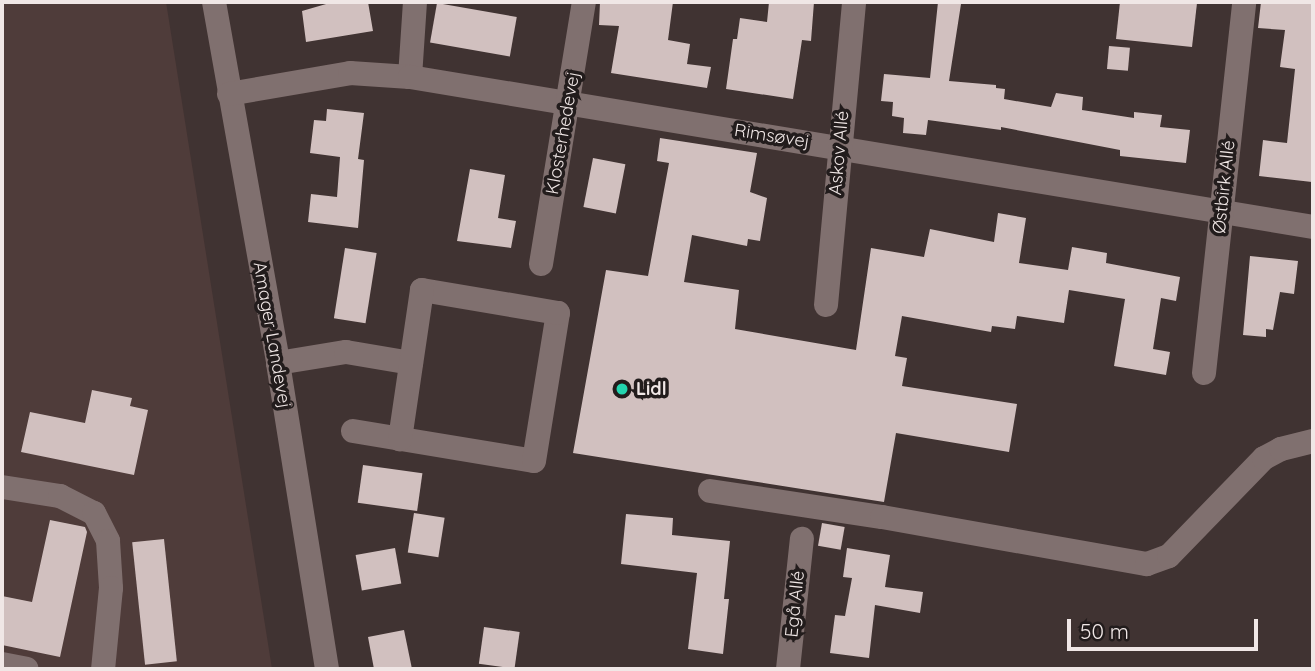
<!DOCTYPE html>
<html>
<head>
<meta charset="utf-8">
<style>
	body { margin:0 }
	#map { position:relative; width:1315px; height:671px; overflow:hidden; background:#403332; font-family:Quicksand,sans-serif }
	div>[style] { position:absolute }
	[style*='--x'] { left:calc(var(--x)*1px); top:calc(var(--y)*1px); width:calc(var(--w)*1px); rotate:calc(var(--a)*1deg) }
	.built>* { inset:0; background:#4f3c3a }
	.building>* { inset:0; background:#d1c0bf; transform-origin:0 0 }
	.minor>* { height:24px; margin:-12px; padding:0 12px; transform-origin:12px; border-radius:12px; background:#80706f }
	.dots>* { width:19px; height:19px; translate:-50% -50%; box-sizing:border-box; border:4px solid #221c1c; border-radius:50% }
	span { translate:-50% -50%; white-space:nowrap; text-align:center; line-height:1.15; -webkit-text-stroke:7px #221c1c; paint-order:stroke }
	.street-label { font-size:18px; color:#f0e7e6 }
	.poi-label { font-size:18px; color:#f0e7e6; font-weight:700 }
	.left { translate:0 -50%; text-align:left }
	.frame { position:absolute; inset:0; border:4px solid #f0e7e6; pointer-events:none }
	.scale { position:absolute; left:1067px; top:619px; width:191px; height:32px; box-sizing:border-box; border:4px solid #f0e7e6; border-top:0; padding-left:9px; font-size:21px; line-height:24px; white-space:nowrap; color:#f0e7e6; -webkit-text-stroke:5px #221c1c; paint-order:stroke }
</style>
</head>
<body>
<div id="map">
	<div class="built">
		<div style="clip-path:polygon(2px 2px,166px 2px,272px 669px,2px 669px)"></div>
	</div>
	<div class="building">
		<div style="clip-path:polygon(333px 2px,348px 2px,349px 4px,368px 2px,373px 31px,306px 42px,302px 11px)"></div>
		<div style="clip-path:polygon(600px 2px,673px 2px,668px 40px,690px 44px,687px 64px,711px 67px,707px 88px,611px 73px,619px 26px,599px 25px)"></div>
		<div style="clip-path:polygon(769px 2px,814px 2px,811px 41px,802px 40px,793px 99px,726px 89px,733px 39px,737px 39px,740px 18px,767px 22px)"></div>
		<div style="clip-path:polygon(938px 2px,961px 4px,949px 81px,996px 85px,996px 88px,1005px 89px,1004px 99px,1051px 107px,1056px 93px,1083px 97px,1082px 110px,1134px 118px,1134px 112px,1162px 115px,1160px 127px,1190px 130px,1186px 163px,1120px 156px,1120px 150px,1001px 127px,1001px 130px,928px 120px,926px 135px,903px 133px,904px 118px,892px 116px,893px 102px,881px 101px,884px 74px,930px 78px)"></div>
		<div style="clip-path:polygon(1120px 2px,1197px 3px,1192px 47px,1116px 39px)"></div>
		<div style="clip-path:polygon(1261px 2px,1313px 2px,1312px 182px,1259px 176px,1263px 140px,1287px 143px,1295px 69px,1280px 67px,1285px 30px,1258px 28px)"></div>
		<div style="left:437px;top:3px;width:81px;height:40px;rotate:10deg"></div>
		<div style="left:1109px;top:46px;width:21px;height:23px;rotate:5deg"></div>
		<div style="clip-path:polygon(327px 109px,364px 113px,358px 159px,364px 160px,358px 228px,308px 222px,311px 194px,337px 197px,340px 157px,310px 153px,314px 120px,326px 121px)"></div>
		<div style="clip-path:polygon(660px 138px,757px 153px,750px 192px,767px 198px,760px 241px,748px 239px,747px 246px,692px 235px,684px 282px,739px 290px,735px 329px,856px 350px,871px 248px,924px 257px,930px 229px,994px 242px,998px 213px,1026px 218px,1019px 263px,1068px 270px,1072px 247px,1107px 253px,1106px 263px,1180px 277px,1176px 301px,1161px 298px,1153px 349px,1170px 352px,1166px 375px,1114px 366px,1125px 299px,1069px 290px,1064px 323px,1017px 316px,1015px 329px,992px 326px,991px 332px,902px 316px,895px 356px,907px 358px,902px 386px,1017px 404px,1009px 452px,896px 433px,884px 502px,573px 453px,606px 270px,648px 276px,669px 163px,657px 161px)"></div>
		<div style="left:593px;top:158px;width:33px;height:50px;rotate:11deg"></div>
		<div style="clip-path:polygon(470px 169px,505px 175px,498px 218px,516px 221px,511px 248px,457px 241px)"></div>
		<div style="left:345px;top:248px;width:32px;height:71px;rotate:9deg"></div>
		<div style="clip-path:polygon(1250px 256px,1298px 261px,1294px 294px,1280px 292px,1273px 330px,1266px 329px,1266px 337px,1243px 335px)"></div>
		<div style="clip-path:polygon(92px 390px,132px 398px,130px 406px,148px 410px,134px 475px,21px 452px,30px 412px,85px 423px)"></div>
		<div style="left:363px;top:465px;width:60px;height:38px;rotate:8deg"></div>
		<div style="left:414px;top:513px;width:31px;height:40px;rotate:9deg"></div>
		<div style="clip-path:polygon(626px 514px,673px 518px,672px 535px,730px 541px,724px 599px,729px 599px,723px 654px,688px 649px,697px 573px,621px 564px)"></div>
		<div style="clip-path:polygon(50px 520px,85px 527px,87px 532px,60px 657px,2px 645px,2px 596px,32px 602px)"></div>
		<div style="left:822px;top:523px;width:23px;height:23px;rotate:10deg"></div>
		<div style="left:164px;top:539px;width:123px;height:32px;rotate:84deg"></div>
		<div style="left:395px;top:548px;width:36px;height:40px;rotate:80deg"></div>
		<div style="clip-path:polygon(847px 548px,890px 555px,885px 587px,923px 592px,920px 613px,875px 605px,869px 658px,830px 653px,835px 615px,845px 616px,852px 578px,843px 577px)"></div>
		<div style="left:484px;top:627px;width:36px;height:37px;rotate:8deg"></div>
		<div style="clip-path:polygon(404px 630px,412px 669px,374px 669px,368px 637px)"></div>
	</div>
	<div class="minor">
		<div style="--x:214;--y:2;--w:367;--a:79.9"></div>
		<div style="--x:278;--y:363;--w:310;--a:80.9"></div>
		<div style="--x:410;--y:77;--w:75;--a:-86.2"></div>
		<div style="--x:229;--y:94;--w:123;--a:-9.8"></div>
		<div style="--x:350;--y:73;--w:60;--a:3.8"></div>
		<div style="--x:410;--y:77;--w:915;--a:9.43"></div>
		<div style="--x:541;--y:264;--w:266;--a:-80.7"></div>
		<div style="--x:826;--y:305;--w:304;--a:-84.7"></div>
		<div style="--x:278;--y:363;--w:69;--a:-9.2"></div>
		<div style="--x:346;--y:352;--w:66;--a:9.6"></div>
		<div style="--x:1204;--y:373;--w:373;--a:-83.8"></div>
		<div style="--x:353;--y:431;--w:183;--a:9.4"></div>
		<div style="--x:534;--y:461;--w:150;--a:-80.8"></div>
		<div style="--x:558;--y:313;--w:138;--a:-170.4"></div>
		<div style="--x:422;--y:290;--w:151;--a:98.4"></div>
		<div style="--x:2;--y:487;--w:59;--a:8.8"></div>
		<div style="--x:60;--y:496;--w:38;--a:27"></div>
		<div style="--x:94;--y:513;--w:31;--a:63"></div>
		<div style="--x:108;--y:541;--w:47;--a:86.3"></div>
		<div style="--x:111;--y:588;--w:81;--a:95.6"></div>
		<div style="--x:710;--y:491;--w:174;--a:8.6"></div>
		<div style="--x:882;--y:517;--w:269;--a:10.1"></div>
		<div style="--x:1147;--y:564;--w:23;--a:-20"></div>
		<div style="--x:1169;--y:556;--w:136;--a:-45.9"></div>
		<div style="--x:1264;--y:458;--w:19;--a:-28"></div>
		<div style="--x:1281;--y:449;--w:33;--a:-14"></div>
		<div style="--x:2;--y:664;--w:25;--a:11"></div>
		<div style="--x:788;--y:669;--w:131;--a:-83.9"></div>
	</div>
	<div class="dots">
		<div style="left:622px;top:389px;background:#23d5af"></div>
	</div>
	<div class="street-label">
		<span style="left:563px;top:133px;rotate:-80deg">Klosterhedevej</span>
		<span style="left:772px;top:136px;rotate:9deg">Rimsøvej</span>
		<span style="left:839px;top:153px;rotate:-85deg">Askov Allé</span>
		<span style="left:1224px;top:187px;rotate:-84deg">Østbirk Allé</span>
		<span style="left:272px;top:335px;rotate:80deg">Amager Landevej</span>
		<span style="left:795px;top:604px;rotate:-84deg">Egå Allé</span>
	</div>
	<div class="poi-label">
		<span class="left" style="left:636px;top:389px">Lidl</span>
	</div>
	<div class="frame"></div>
	<div class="scale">50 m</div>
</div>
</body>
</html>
